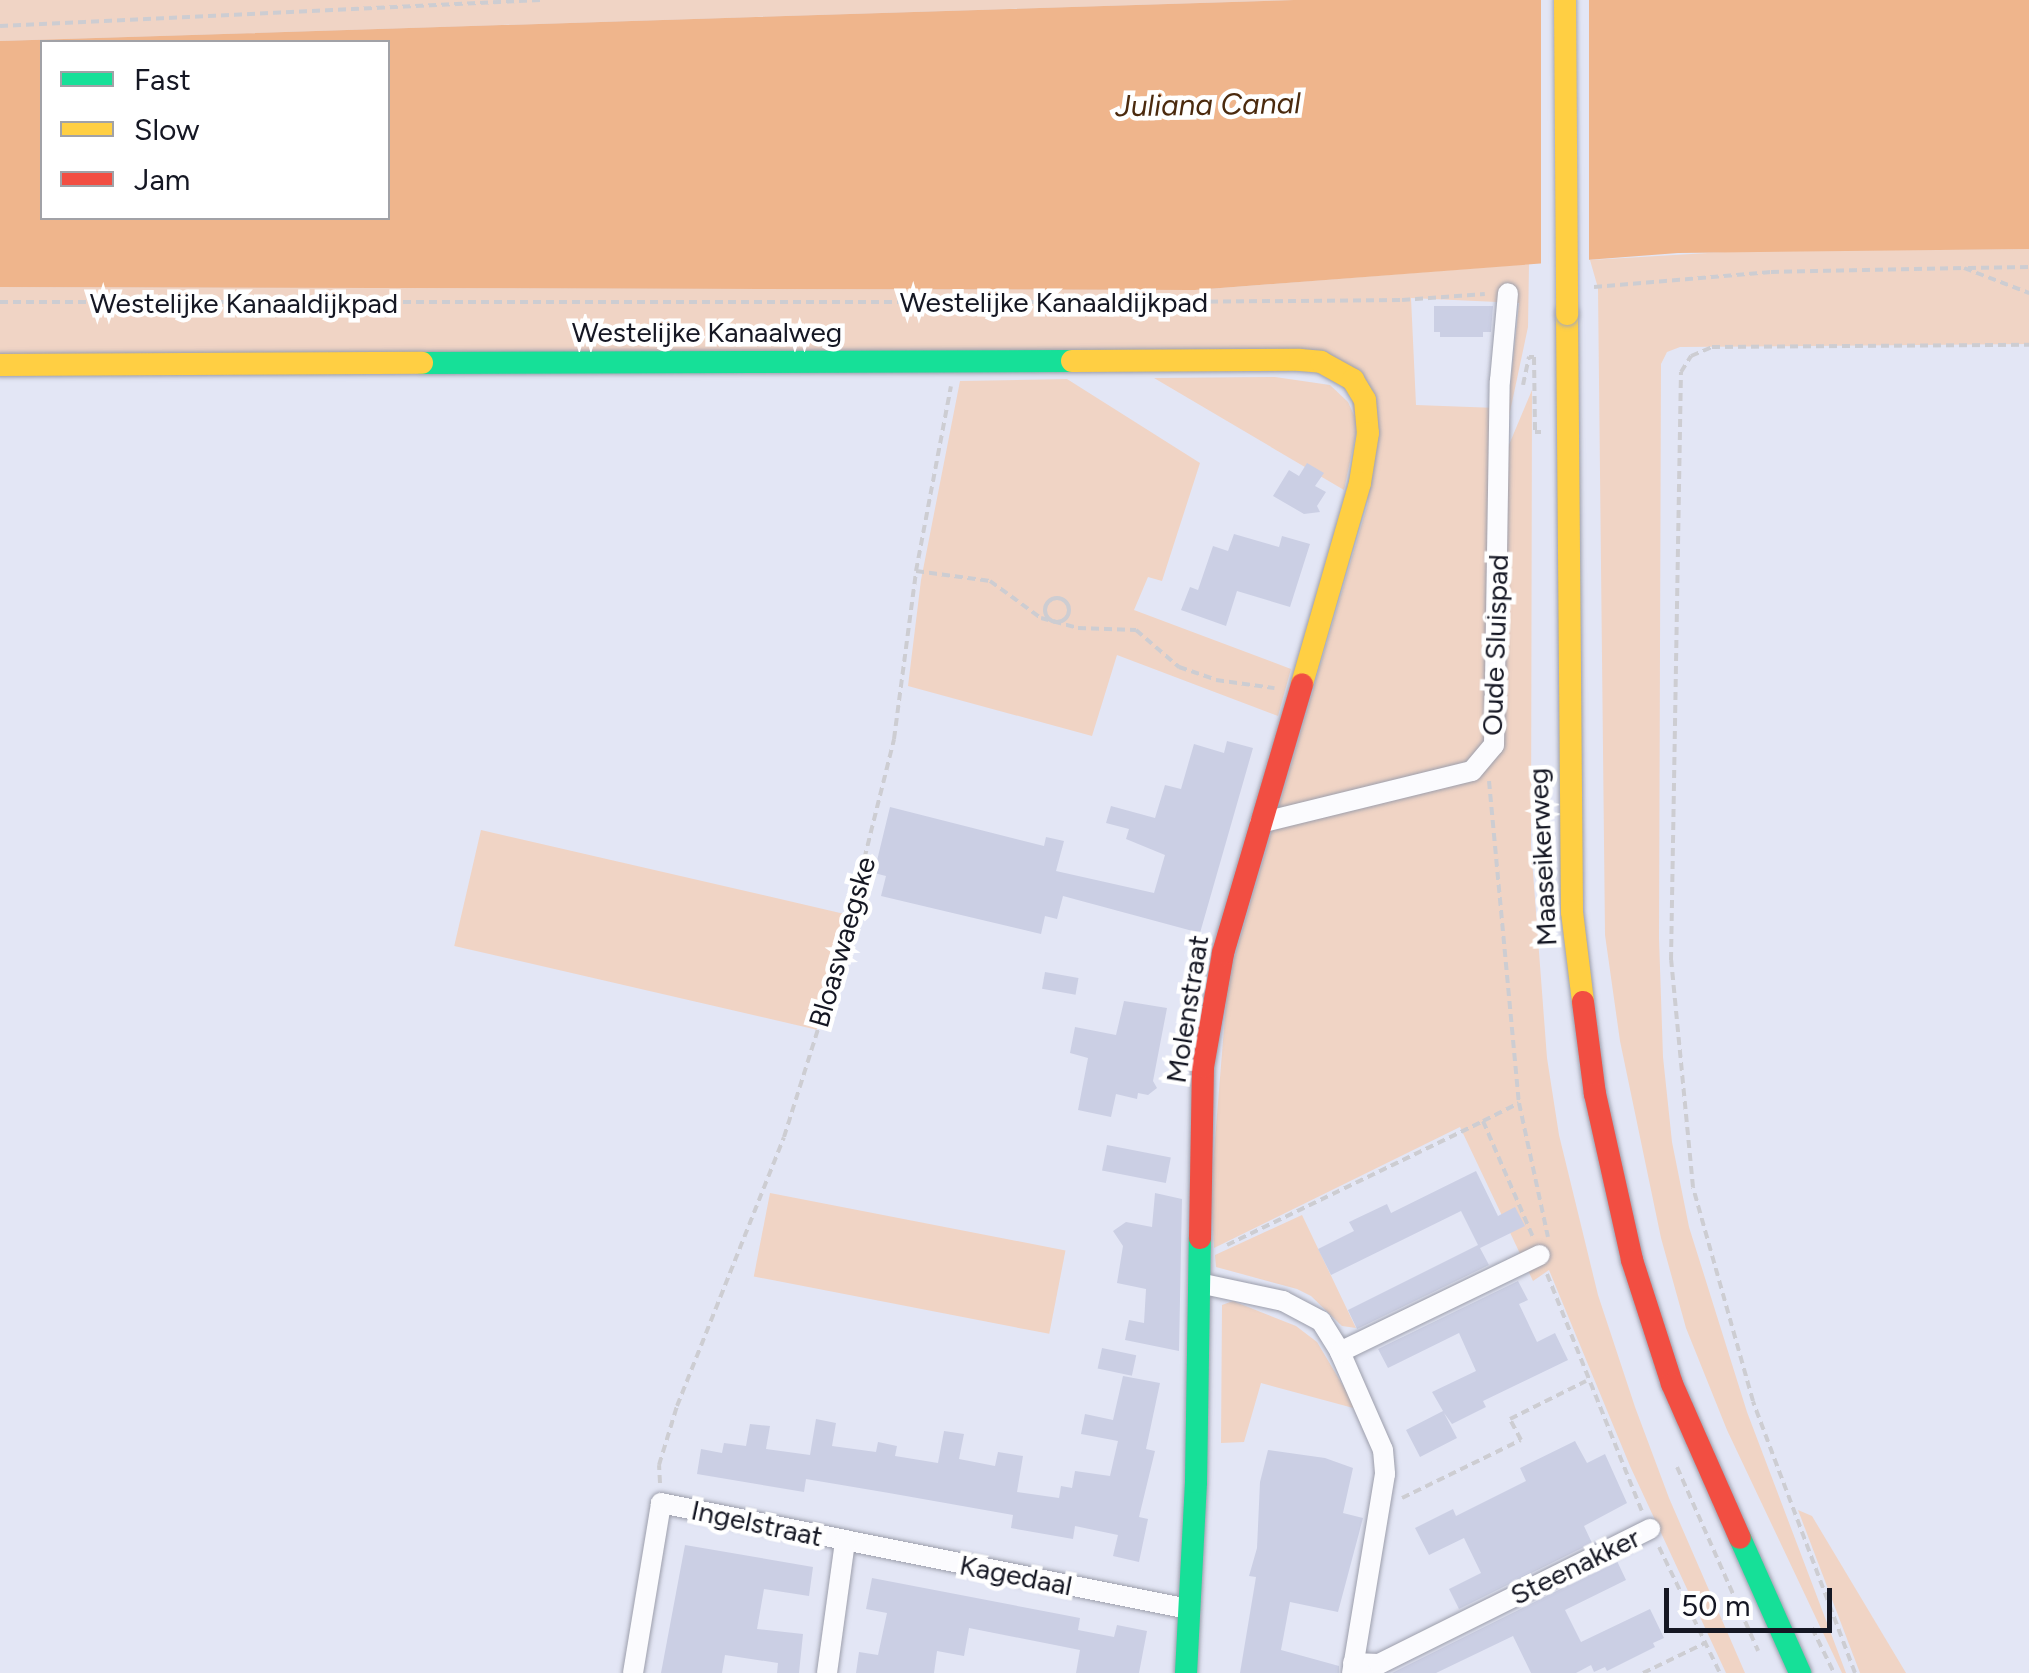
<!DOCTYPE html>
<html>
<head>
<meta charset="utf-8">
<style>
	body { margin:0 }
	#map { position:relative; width:2029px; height:1673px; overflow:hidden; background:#e3e6f5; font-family:Figtree,sans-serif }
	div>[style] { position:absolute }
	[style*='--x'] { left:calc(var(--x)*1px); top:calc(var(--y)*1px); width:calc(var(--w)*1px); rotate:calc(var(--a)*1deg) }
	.green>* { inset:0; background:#f0d4c5; transform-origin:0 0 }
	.water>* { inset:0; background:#efb58c }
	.pier>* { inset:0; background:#e3e6f5; transform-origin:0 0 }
	.building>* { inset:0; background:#cbcfe4; transform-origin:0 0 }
	.path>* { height:4px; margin-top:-2px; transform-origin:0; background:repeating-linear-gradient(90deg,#cdcdd2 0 8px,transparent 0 13px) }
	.path>.ring { margin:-2px; padding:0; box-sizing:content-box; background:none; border:4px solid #cdcdd2; border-radius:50% }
	.roads { filter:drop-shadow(0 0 2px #9c9eab) drop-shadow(0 0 2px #9c9eab) }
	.street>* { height:20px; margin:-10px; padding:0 10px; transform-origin:10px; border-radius:10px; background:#fbfbfe }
	.fast>* { height:22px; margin:-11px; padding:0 11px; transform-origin:11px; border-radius:11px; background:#16e098 }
	.slow>* { height:22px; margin:-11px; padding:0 11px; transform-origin:11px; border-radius:11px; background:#ffcf43 }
	.jam>* { height:22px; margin:-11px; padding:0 11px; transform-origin:11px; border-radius:11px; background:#f24e42 }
	.bridges { filter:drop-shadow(0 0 2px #a6a9b8) drop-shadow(0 0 2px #a6a9b8) }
	.slow-bridge>* { height:22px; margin:-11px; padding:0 11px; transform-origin:11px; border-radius:11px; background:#ffcf43 }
	span { translate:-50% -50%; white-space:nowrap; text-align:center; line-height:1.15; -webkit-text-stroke:9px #fff; paint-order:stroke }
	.street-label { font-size:28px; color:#151723 }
	.water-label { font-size:30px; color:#4b2a0e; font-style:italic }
	.legend { position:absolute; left:40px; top:40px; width:350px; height:180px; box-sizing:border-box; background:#fff; border:2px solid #a1a2a7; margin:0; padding:12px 18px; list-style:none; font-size:30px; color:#151723 }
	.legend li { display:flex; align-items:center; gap:20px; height:50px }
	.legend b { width:50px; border:2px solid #a1a2a7 }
	.scale { position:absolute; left:1664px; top:1588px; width:168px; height:45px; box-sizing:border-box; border:5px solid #151723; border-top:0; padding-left:12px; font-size:30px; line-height:35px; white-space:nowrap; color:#151723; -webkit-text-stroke:8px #fff; paint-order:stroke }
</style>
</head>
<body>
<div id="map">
	<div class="green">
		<div style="clip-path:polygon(0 0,1294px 0,0 41px)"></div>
		<div style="clip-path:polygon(2029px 249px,2029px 344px,1680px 347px,1667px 352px,1661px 364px,1659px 938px,1663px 1057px,1672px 1142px,1689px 1227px,1747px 1412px,1846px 1673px,1842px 1673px,1727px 1430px,1686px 1328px,1661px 1238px,1620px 1041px,1605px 935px,1598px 288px,1590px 260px,1742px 251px)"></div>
		<div style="clip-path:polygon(1529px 264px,1528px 327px,1505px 435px,1519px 303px,1411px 298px,1416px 405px,1497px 408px,1495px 478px,1532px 390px,1531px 846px,1547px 1058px,1559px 1135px,1598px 1295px,1635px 1407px,1669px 1498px,1745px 1673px,1726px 1673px,1630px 1466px,1549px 1270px,1533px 1281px,1460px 1127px,1214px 1248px,1211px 1189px,1228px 979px,1368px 503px,1347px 370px,0 358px,0 287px,1195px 290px)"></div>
		<div style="clip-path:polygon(1275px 377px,1330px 385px,1348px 402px,1358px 424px,1344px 490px,1154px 378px)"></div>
		<div style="clip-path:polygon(1067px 379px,1200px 463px,1162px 581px,1148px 577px,1134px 610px,1291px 669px,1278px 716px,1117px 655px,1092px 736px,908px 686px,921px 580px,960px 381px)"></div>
		<div style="left:481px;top:830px;width:372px;height:119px;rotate:13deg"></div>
		<div style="left:770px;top:1193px;width:301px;height:85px;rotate:11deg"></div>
		<div style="clip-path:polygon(1302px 1215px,1356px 1328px,1342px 1326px,1311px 1296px,1297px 1289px,1216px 1267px,1215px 1255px)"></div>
		<div style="clip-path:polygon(1233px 1301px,1296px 1326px,1317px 1342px,1357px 1409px,1261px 1383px,1244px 1442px,1221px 1443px,1222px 1305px)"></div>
		<div style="clip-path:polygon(1798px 1510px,1812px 1516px,1906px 1673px,1860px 1673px)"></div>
	</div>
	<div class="water">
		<div style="clip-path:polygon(evenodd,1294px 0,2029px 0,2029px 249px,1678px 253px,1195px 290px,0 287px,0 41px,1294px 0,42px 42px,388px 42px,388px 218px,42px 218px,42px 42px)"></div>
	</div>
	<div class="pier">
		<div style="left:1541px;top:0;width:48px;height:268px"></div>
	</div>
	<div class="building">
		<div style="clip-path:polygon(1434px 306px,1493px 306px,1491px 332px,1483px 332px,1483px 337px,1440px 337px,1440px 332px,1434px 332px)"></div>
		<div style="clip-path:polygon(1307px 463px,1324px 473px,1315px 486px,1326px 492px,1317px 506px,1320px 512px,1304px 514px,1273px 496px,1289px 470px,1299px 476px)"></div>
		<div style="clip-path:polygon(1234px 534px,1279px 547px,1282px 536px,1310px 544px,1290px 607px,1237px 591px,1226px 626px,1181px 610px,1190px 587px,1198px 590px,1213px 546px,1228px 551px)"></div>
		<div style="clip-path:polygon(1227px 741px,1253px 748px,1200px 933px,1063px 896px,1057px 919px,1045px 916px,1041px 934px,881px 896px,886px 876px,874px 873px,890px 807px,1044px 846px,1046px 837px,1064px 841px,1056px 871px,1154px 893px,1165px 855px,1126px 839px,1129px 829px,1106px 823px,1111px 806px,1155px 818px,1165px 785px,1181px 789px,1194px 744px,1224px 753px)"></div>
		<div style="left:1045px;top:972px;width:34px;height:17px;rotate:10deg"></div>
		<div style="clip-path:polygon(1124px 1001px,1167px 1008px,1153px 1081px,1157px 1088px,1148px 1095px,1138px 1093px,1137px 1099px,1116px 1094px,1111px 1117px,1078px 1110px,1088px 1058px,1070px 1053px,1075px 1027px,1116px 1035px)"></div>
		<div style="left:1107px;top:1145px;width:65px;height:26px;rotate:11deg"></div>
		<div style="clip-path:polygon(1476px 1171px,1498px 1216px,1515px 1207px,1525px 1226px,1480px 1248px,1489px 1265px,1357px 1329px,1348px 1310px,1478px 1245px,1461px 1211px,1331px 1275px,1318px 1249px,1354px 1231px,1349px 1222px,1387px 1204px,1391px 1213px)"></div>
		<div style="clip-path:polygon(1155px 1193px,1182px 1199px,1179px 1351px,1125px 1340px,1129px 1320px,1144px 1323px,1146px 1289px,1117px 1283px,1123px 1246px,1113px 1231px,1126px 1222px,1152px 1227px)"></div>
		<div style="clip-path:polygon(1518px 1281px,1528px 1300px,1519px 1304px,1537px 1342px,1555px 1333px,1568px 1360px,1483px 1401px,1486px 1407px,1452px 1424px,1444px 1413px,1457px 1438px,1420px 1457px,1406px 1430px,1443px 1411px,1432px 1392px,1476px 1371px,1459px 1333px,1388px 1368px,1378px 1349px)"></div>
		<div style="left:1102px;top:1348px;width:35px;height:21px;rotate:12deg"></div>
		<div style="clip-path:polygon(1123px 1376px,1160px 1383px,1146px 1449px,1155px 1451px,1139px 1517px,1148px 1519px,1139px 1562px,1113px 1556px,1118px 1535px,1075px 1526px,1073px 1539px,1011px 1528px,1013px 1515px,889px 1493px,806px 1479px,804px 1492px,697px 1474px,701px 1449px,722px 1453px,724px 1443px,746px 1446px,750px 1424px,770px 1426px,766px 1449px,810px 1455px,816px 1419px,836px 1423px,832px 1446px,876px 1452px,878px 1442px,897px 1446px,895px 1456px,938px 1463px,944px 1431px,964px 1434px,959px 1459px,995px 1466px,998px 1452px,1023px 1456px,1017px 1492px,1059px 1498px,1061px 1486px,1072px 1488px,1075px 1471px,1110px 1476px,1118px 1441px,1081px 1434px,1085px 1414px,1113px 1420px)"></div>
		<div style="clip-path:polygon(1575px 1441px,1587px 1463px,1605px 1454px,1627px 1503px,1584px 1526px,1592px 1543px,1459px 1609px,1449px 1589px,1481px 1573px,1464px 1538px,1429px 1555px,1415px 1528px,1453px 1509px,1456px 1516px,1526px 1481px,1520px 1468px)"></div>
		<div style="clip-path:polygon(1268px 1450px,1325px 1458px,1353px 1468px,1343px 1513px,1363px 1518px,1338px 1612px,1290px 1602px,1281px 1650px,1339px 1666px,1339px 1673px,1240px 1673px,1256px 1577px,1249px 1576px,1257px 1548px,1260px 1482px)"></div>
		<div style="clip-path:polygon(685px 1545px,813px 1567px,809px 1596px,764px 1589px,757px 1629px,803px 1634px,799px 1673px,777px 1673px,778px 1663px,725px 1655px,722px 1673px,661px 1673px)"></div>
		<div style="clip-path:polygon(1617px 1561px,1626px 1580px,1565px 1610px,1581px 1642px,1650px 1609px,1664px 1638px,1653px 1643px,1655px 1647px,1607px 1671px,1605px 1667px,1594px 1672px,1591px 1665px,1576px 1673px,1531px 1673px,1513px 1636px,1436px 1673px,1392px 1673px)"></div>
		<div style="clip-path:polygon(872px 1578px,1080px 1618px,1078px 1630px,1114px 1637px,1117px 1625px,1147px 1631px,1139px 1673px,1076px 1673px,1080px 1650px,969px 1628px,964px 1656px,937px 1651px,934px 1673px,856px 1673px,859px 1652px,878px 1655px,887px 1613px,866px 1609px)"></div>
	</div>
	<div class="path">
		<div style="--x:0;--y:26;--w:541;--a:-2.76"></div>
		<div style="--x:1968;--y:268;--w:61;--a:-0.9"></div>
		<div style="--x:1594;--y:287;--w:178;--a:-4.8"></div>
		<div style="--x:1771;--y:272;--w:193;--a:-1.2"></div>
		<div style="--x:1964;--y:268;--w:70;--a:21"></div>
		<div style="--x:0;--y:302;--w:1171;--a:0"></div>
		<div style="--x:1171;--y:302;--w:231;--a:-0.5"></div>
		<div style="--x:1402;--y:300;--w:83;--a:-4.1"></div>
		<div style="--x:1523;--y:385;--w:29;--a:-78"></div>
		<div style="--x:1529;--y:357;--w:5;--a:0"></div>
		<div style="--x:1534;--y:357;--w:75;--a:89.2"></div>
		<div style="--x:1535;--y:432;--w:6;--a:0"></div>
		<div style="--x:916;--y:571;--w:75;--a:7.7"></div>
		<div style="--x:990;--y:581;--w:63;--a:36"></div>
		<div style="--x:1041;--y:618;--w:38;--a:15"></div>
		<div style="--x:1078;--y:628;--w:58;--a:2"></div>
		<div style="--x:1136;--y:630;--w:57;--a:40.7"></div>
		<div style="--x:1179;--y:667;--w:39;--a:19"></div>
		<div style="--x:1216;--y:680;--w:59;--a:7.9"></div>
		<div class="ring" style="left:1045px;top:598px;width:20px;height:20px"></div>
		<div style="--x:1489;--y:781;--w:323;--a:84.7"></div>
		<div style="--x:1519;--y:1103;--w:137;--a:77.8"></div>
		<div style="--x:1483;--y:1121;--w:40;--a:-26.6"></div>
		<div style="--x:1227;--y:1245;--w:284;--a:-25.8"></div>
		<div style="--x:1483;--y:1121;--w:126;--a:66.7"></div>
		<div style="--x:1547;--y:1274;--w:255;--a:68.2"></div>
		<div style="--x:1677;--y:1467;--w:201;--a:66.2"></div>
		<div style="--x:660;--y:1483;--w:18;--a:-93"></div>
		<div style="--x:659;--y:1465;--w:62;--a:-73"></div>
		<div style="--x:677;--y:1406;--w:289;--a:-68.3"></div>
		<div style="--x:784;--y:1137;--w:173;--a:-72.5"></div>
		<div style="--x:836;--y:972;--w:240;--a:-76"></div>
		<div style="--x:894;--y:739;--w:169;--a:-82.5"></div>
		<div style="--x:916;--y:571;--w:188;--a:-79.3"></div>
		<div style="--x:1402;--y:1498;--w:132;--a:-26"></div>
		<div style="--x:1521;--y:1440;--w:24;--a:-118"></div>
		<div style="--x:1510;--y:1419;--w:85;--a:-26.6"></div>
		<div style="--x:1659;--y:1547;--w:140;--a:64.2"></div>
		<div style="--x:1812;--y:1628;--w:50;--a:63.9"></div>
		<div style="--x:1643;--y:1673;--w:69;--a:-25.8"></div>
		<div style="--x:1855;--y:1673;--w:290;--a:-110.6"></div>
		<div style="--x:1753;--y:1401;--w:222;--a:-105.7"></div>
		<div style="--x:1693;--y:1187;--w:228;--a:-95.5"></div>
		<div style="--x:1671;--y:960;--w:588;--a:-89.03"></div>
		<div style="--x:1681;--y:372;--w:19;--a:-58"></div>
		<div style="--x:1691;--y:356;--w:23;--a:-23"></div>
		<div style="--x:1712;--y:347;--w:317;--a:-0.4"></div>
	</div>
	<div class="roads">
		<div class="street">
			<div style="--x:1260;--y:823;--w:218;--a:-13.8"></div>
			<div style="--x:1472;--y:771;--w:34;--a:-50"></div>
			<div style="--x:1494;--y:745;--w:364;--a:-89.1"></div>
			<div style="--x:1500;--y:381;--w:88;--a:-84.8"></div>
			<div style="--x:1199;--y:1283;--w:86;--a:12.1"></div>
			<div style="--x:1283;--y:1301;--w:43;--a:27.8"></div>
			<div style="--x:1321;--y:1321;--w:36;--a:58"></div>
			<div style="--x:1340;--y:1352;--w:107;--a:66.3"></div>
			<div style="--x:1383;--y:1450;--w:24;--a:85"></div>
			<div style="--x:1385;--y:1474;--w:202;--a:99.4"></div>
			<div style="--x:1340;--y:1352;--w:222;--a:-25.9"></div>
			<div style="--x:1353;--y:1663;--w:26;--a:2"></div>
			<div style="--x:1379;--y:1664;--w:303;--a:-26.5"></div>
			<div style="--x:633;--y:1673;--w:172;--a:-80.6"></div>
			<div style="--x:661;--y:1503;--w:538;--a:11.37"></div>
			<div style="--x:827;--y:1673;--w:133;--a:-82.2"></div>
		</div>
		<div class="fast">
			<div style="--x:422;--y:363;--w:650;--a:-0.18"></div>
			<div style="--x:1740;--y:1538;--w:148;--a:66"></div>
			<div style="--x:1186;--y:1673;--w:191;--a:-87"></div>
			<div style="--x:1196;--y:1482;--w:244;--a:-89.1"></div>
		</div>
		<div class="slow">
			<div style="--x:1567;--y:314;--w:598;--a:89.52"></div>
			<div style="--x:1572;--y:912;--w:91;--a:83"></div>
			<div style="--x:1072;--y:361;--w:228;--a:-0.3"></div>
			<div style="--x:1300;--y:360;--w:21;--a:5"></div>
			<div style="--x:1321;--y:362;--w:37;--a:29"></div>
			<div style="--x:1353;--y:380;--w:23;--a:59"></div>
			<div style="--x:1365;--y:400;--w:33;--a:85"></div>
			<div style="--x:1368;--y:433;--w:51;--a:99.1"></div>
			<div style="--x:1360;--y:483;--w:209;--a:106.1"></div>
			<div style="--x:0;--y:365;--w:422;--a:-0.3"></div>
		</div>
		<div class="jam">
			<div style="--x:1583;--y:1002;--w:93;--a:82.6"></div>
			<div style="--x:1595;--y:1094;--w:170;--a:77.4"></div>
			<div style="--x:1632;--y:1260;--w:130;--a:72.1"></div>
			<div style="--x:1672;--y:1384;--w:168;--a:66.2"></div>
			<div style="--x:1200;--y:1238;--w:171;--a:-89"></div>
			<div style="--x:1203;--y:1067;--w:116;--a:-80"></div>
			<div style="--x:1223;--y:953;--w:280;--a:-73.6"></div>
		</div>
	</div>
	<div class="bridges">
		<div class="slow-bridge">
			<div style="--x:1565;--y:0;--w:314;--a:89.6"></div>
		</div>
	</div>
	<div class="street-label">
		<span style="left:1054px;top:302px">Westelijke Kanaaldijkpad</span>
		<span style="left:244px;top:303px">Westelijke Kanaaldijkpad</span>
		<span style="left:707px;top:332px">Westelijke Kanaalweg</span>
		<span style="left:1495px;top:645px;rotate:-88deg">Oude Sluispad</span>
		<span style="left:1542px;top:857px;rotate:-93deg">Maaseikerweg</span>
		<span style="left:842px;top:942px;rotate:-74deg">Bloaswaegske</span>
		<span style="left:1187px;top:1009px;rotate:-81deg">Molenstraat</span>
		<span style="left:757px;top:1523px;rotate:12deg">Ingelstraat</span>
		<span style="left:1575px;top:1566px;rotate:-26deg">Steenakker</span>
		<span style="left:1016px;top:1575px;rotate:11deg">Kagedaal</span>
	</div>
	<div class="water-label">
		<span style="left:1208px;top:105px;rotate:-1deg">Juliana Canal</span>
	</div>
	<ul class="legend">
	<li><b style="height:12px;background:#16e098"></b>Fast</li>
	<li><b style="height:12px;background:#ffcf43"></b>Slow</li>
	<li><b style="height:12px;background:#f24e42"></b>Jam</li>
	</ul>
	<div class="scale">50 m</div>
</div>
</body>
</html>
